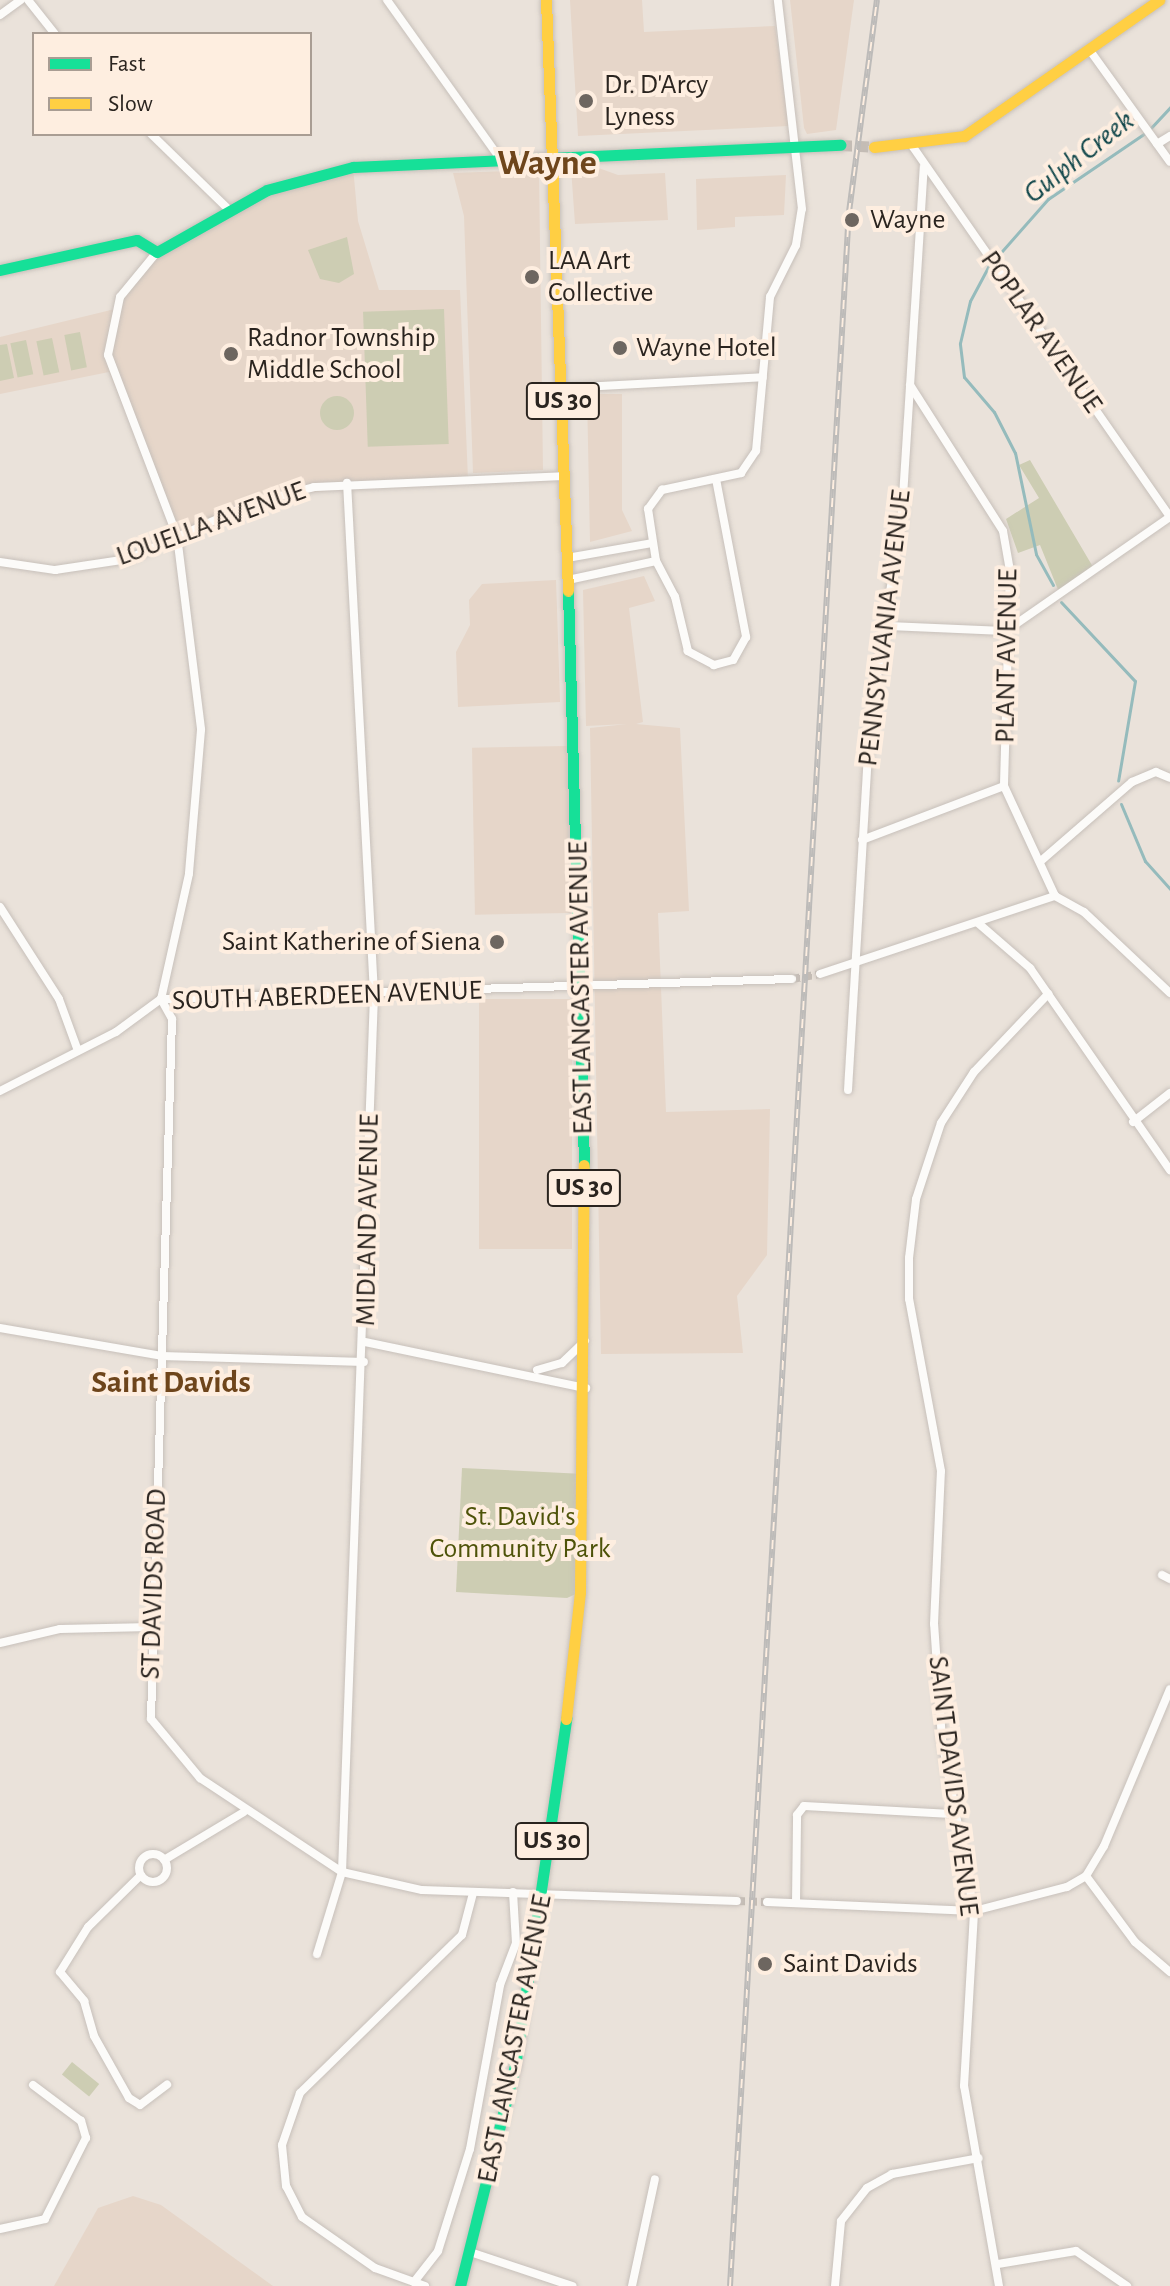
<!DOCTYPE html>
<html>
<head>
<meta charset="utf-8">
<style>
	body { margin:0 }
	#map { position:relative; width:1170px; height:2286px; overflow:hidden; background:#eae2da; font-family:"Alegreya Sans",sans-serif }
	div>[style] { position:absolute }
	[style*='--x'] { left:calc(var(--x)*1px); top:calc(var(--y)*1px); width:calc(var(--w)*1px); rotate:calc(var(--a)*1deg) }
	.built>* { inset:0; background:#e6d6c9; transform-origin:0 0 }
	.green>* { inset:0; background:#cdcdb3; transform-origin:0 0 }
	.round { border-radius:50% }
	.stream>* { height:3px; margin:-1.5px; padding:0 1.5px; transform-origin:1.5px; border-radius:1.5px; background:#95bbbc }
	.street-tunnel>* { height:8px; margin-top:-4px; transform-origin:0; background:repeating-linear-gradient(90deg,#c4bcb5 0 8px,transparent 0 12px) }
	.secondary-tunnel>* { height:11px; margin-top:-5.5px; transform-origin:0; background:repeating-linear-gradient(90deg,#c4bcb5 0 11px,transparent 0 16.5px) }
	.roads { filter:drop-shadow(0 0 2px #c7c0ba) drop-shadow(0 0 2px #c7c0ba) }
	.street>* { height:8px; margin:-4px; padding:0 4px; transform-origin:4px; border-radius:4px; background:#fcfbf9 }
	.street>.ring { margin:-4px; padding:0; box-sizing:content-box; background:none; border:8px solid #fcfbf9; border-radius:50% }
	.fast>* { height:11px; margin:-5.5px; padding:0 5.5px; transform-origin:5.5px; border-radius:5.5px; background:#16e098 }
	.slow>* { height:11px; margin:-5.5px; padding:0 5.5px; transform-origin:5.5px; border-radius:5.5px; background:#ffcf43 }
	.rail>* { height:6px; margin-top:-3px; transform-origin:0; background:repeating-linear-gradient(90deg,#feeee0 0 9px,#bdbbb9 0 18px); box-sizing:border-box; border-block:2px solid #bdbbb9 }
	.dots>* { width:22px; height:22px; translate:-50% -50%; box-sizing:border-box; border:4px solid #feeee0; border-radius:50% }
	span { translate:-50% -50%; white-space:nowrap; text-align:center; line-height:1.15; -webkit-text-stroke:8px #feeee0; paint-order:stroke }
	.shield-label span { padding:2px 6px; background:#feeee0; border:2px solid; border-radius:6px; -webkit-text-stroke-width:0 }
	.shield-label { font-size:26px; color:#2a241f; font-weight:700 }
	.poi-label { font-size:28px; color:#2a241f }
	.left { translate:0 -50%; text-align:left }
	.right { translate:-100% -50%; text-align:right }
	.street-label { font-size:28px; color:#2a241f }
	.park-label { font-size:28px; color:#4e5309 }
	.water-label { font-size:30px; color:#10464a; font-style:italic }
	.quarter-label { font-size:32px; color:#6e451b; font-weight:700 }
	.district-label { font-size:36px; color:#6e451b; font-weight:700 }
	.legend { position:absolute; left:32px; top:32px; width:280px; height:104px; box-sizing:border-box; background:#feeee0; border:2px solid #a99d93; margin:0; padding:10px 14px; list-style:none; font-size:24px; color:#2a241f }
	.legend li { display:flex; align-items:center; gap:16px; height:40px }
	.legend b { width:40px; border:2px solid #a99d93 }
</style>
</head>
<body>
<div id="map">
	<div class="built">
		<div style="clip-path:polygon(570px 0,642px 0,644px 32px,775px 26px,789px 126px,578px 136px)"></div>
		<div style="clip-path:polygon(790px 0,854px 0,836px 130px,807px 134px,804px 128px)"></div>
		<div style="clip-path:polygon(593px 166px,618px 175px,665px 173px,668px 220px,575px 224px,571px 168px)"></div>
		<div style="clip-path:polygon(353px 167px,358px 221px,379px 290px,460px 290px,468px 479px,280px 495px,177px 536px,109px 372px,0 394px,0 337px,115px 309px,143px 262px,239px 203px)"></div>
		<div style="clip-path:polygon(539px 170px,543px 470px,473px 473px,464px 216px,453px 173px)"></div>
		<div style="clip-path:polygon(786px 175px,784px 215px,735px 217px,735px 227px,697px 230px,696px 179px)"></div>
		<div style="clip-path:polygon(587px 394px,622px 394px,622px 510px,632px 531px,590px 542px)"></div>
		<div style="clip-path:polygon(644px 576px,655px 601px,629px 608px,643px 722px,636px 724px,680px 728px,689px 911px,658px 913px,666px 1112px,770px 1109px,767px 1255px,737px 1296px,743px 1353px,601px 1354px,590px 728px,627px 724px,586px 726px,583px 590px)"></div>
		<div style="clip-path:polygon(556px 580px,560px 702px,458px 707px,456px 652px,470px 625px,469px 600px,482px 584px)"></div>
		<div style="left:567px;top:746px;width:167px;height:95px;rotate:89deg"></div>
		<div style="left:572px;top:999px;width:250px;height:93px;rotate:90deg"></div>
		<div style="clip-path:polygon(133px 2196px,161px 2205px,273px 2286px,54px 2286px,98px 2208px)"></div>
	</div>
	<div class="green">
		<div style="clip-path:polygon(347px 237px,354px 274px,339px 283px,320px 279px,308px 250px)"></div>
		<div style="left:444px;top:309px;width:135px;height:81px;rotate:88deg"></div>
		<div style="left:80px;top:332px;width:36px;height:16px;rotate:79deg"></div>
		<div style="left:52px;top:338px;width:35px;height:16px;rotate:78deg"></div>
		<div style="left:26px;top:340px;width:35px;height:16px;rotate:78deg"></div>
		<div style="clip-path:polygon(7px 344px,14px 378px,0 381px,0 345px)"></div>
		<div class="round" style="left:320px;top:396px;width:34px;height:34px"></div>
		<div style="clip-path:polygon(1030px 460px,1093px 567px,1059px 592px,1040px 545px,1018px 553px,1006px 519px,1039px 498px,1019px 465px)"></div>
		<div style="clip-path:polygon(462px 1468px,584px 1474px,580px 1592px,567px 1598px,456px 1592px)"></div>
		<div style="left:72px;top:2062px;width:35px;height:16px;rotate:39deg"></div>
	</div>
	<div class="stream">
		<div style="--x:1053;--y:585;--w:35;--a:-119"></div>
		<div style="--x:1036;--y:554;--w:103;--a:-101.7"></div>
		<div style="--x:1015;--y:453;--w:46;--a:-117.1"></div>
		<div style="--x:994;--y:412;--w:46;--a:-130.6"></div>
		<div style="--x:964;--y:377;--w:34;--a:-97"></div>
		<div style="--x:960;--y:343;--w:43;--a:-76.6"></div>
		<div style="--x:970;--y:301;--w:38;--a:-62"></div>
		<div style="--x:988;--y:267;--w:91;--a:-48.6"></div>
		<div style="--x:1048;--y:199;--w:121;--a:-34.2"></div>
		<div style="--x:1148;--y:131;--w:33;--a:-47"></div>
		<div style="--x:1061;--y:602;--w:108;--a:46.9"></div>
		<div style="--x:1135;--y:681;--w:101;--a:99.6"></div>
		<div style="--x:1121;--y:804;--w:62;--a:67.2"></div>
		<div style="--x:1145;--y:861;--w:38;--a:48"></div>
	</div>
	<div class="street-tunnel">
		<div style="--x:792;--y:979;--w:28;--a:-10"></div>
		<div style="--x:737;--y:1901;--w:30;--a:2"></div>
	</div>
	<div class="secondary-tunnel">
		<div style="--x:841;--y:145;--w:33;--a:3"></div>
	</div>
	<div class="roads">
		<div class="street">
			<div style="--x:28;--y:0;--w:43;--a:51.5"></div>
			<div style="--x:387;--y:0;--w:198;--a:54.5"></div>
			<div style="--x:0;--y:15;--w:26;--a:-36"></div>
			<div style="--x:1091;--y:52;--w:135;--a:54.3"></div>
			<div style="--x:151;--y:134;--w:106;--a:44.2"></div>
			<div style="--x:1157;--y:144;--w:15;--a:-32"></div>
			<div style="--x:913;--y:147;--w:450;--a:55.2"></div>
			<div style="--x:157;--y:252;--w:58;--a:129.4"></div>
			<div style="--x:120;--y:297;--w:59;--a:101.7"></div>
			<div style="--x:108;--y:355;--w:194;--a:69.1"></div>
			<div style="--x:177;--y:536;--w:195;--a:82.9"></div>
			<div style="--x:201;--y:730;--w:144;--a:94.8"></div>
			<div style="--x:189;--y:874;--w:128;--a:102.6"></div>
			<div style="--x:161;--y:999;--w:23;--a:61"></div>
			<div style="--x:172;--y:1019;--w:700;--a:91.72"></div>
			<div style="--x:151;--y:1719;--w:77;--a:50.3"></div>
			<div style="--x:200;--y:1778;--w:170;--a:33.5"></div>
			<div style="--x:342;--y:1872;--w:82;--a:12.7"></div>
			<div style="--x:422;--y:1890;--w:315;--a:2"></div>
			<div style="--x:910;--y:385;--w:173;--a:57.5"></div>
			<div style="--x:1003;--y:531;--w:40;--a:80"></div>
			<div style="--x:1010;--y:570;--w:216;--a:91.6"></div>
			<div style="--x:1004;--y:786;--w:121;--a:65.1"></div>
			<div style="--x:563;--y:388;--w:200;--a:-3.1"></div>
			<div style="--x:716;--y:479;--w:161;--a:79.2"></div>
			<div style="--x:746;--y:637;--w:26;--a:119"></div>
			<div style="--x:733;--y:660;--w:20;--a:165"></div>
			<div style="--x:714;--y:665;--w:30;--a:-152"></div>
			<div style="--x:688;--y:651;--w:56;--a:-103.5"></div>
			<div style="--x:675;--y:597;--w:41;--a:-117.8"></div>
			<div style="--x:656;--y:561;--w:53;--a:-98.7"></div>
			<div style="--x:648;--y:509;--w:24;--a:-54"></div>
			<div style="--x:662;--y:490;--w:81;--a:-12.1"></div>
			<div style="--x:741;--y:473;--w:27;--a:-56"></div>
			<div style="--x:756;--y:451;--w:155;--a:-84.8"></div>
			<div style="--x:770;--y:297;--w:58;--a:-63.4"></div>
			<div style="--x:796;--y:245;--w:36;--a:-81"></div>
			<div style="--x:802;--y:209;--w:210;--a:-96.6"></div>
			<div style="--x:567;--y:558;--w:86;--a:-10"></div>
			<div style="--x:0;--y:562;--w:56;--a:8.3"></div>
			<div style="--x:55;--y:570;--w:74;--a:-8.6"></div>
			<div style="--x:128;--y:559;--w:137;--a:-24.1"></div>
			<div style="--x:253;--y:503;--w:63;--a:-14.7"></div>
			<div style="--x:314;--y:487;--w:251;--a:-2.5"></div>
			<div style="--x:568;--y:580;--w:90;--a:-12.2"></div>
			<div style="--x:887;--y:626;--w:119;--a:2.4"></div>
			<div style="--x:1006;--y:631;--w:200;--a:-34.8"></div>
			<div style="--x:862;--y:840;--w:152;--a:-20.8"></div>
			<div style="--x:1042;--y:860;--w:119;--a:-40.9"></div>
			<div style="--x:1132;--y:782;--w:26;--a:-23"></div>
			<div style="--x:1156;--y:772;--w:15;--a:23"></div>
			<div style="--x:0;--y:907;--w:109;--a:57.3"></div>
			<div style="--x:59;--y:999;--w:55;--a:69.9"></div>
			<div style="--x:978;--y:923;--w:69;--a:40.9"></div>
			<div style="--x:1030;--y:968;--w:246;--a:55.3"></div>
			<div style="--x:820;--y:974;--w:248;--a:-18.4"></div>
			<div style="--x:1055;--y:896;--w:33;--a:29"></div>
			<div style="--x:1084;--y:912;--w:118;--a:43.3"></div>
			<div style="--x:848;--y:1090;--w:368;--a:-86.6"></div>
			<div style="--x:870;--y:723;--w:212;--a:-81.3"></div>
			<div style="--x:902;--y:513;--w:347;--a:-86.4"></div>
			<div style="--x:0;--y:1091;--w:130;--a:-27"></div>
			<div style="--x:116;--y:1032;--w:56;--a:-36.3"></div>
			<div style="--x:161;--y:999;--w:631;--a:-1.82"></div>
			<div style="--x:1133;--y:1122;--w:47;--a:-38.1"></div>
			<div style="--x:0;--y:1328;--w:164;--a:9.8"></div>
			<div style="--x:162;--y:1356;--w:202;--a:1.7"></div>
			<div style="--x:365;--y:1342;--w:226;--a:11.8"></div>
			<div style="--x:537;--y:1370;--w:26;--a:-16"></div>
			<div style="--x:562;--y:1363;--w:32;--a:-44"></div>
			<div style="--x:1162;--y:1575;--w:9;--a:27"></div>
			<div style="--x:0;--y:1643;--w:62;--a:-13.1"></div>
			<div style="--x:60;--y:1629;--w:91;--a:-1.3"></div>
			<div class="ring" style="left:139px;top:1854px;width:20px;height:20px"></div>
			<div style="--x:164;--y:1860;--w:93;--a:-31"></div>
			<div style="--x:141;--y:1875;--w:74;--a:135.5"></div>
			<div style="--x:88;--y:1927;--w:53;--a:121.9"></div>
			<div style="--x:60;--y:1972;--w:38;--a:50"></div>
			<div style="--x:84;--y:2001;--w:36;--a:74"></div>
			<div style="--x:94;--y:2036;--w:71;--a:60.6"></div>
			<div style="--x:129;--y:2098;--w:13;--a:32"></div>
			<div style="--x:140;--y:2105;--w:34;--a:-37"></div>
			<div style="--x:1086;--y:1876;--w:82;--a:53.4"></div>
			<div style="--x:1135;--y:1942;--w:46;--a:40.6"></div>
			<div style="--x:767;--y:1902;--w:207;--a:2.5"></div>
			<div style="--x:974;--y:1911;--w:96;--a:-14.5"></div>
			<div style="--x:1067;--y:1887;--w:22;--a:-30"></div>
			<div style="--x:1086;--y:1876;--w:35;--a:-59"></div>
			<div style="--x:1104;--y:1846;--w:170;--a:-67.2"></div>
			<div style="--x:796;--y:1903;--w:88;--a:-89.3"></div>
			<div style="--x:797;--y:1815;--w:11;--a:-52"></div>
			<div style="--x:804;--y:1806;--w:148;--a:3.1"></div>
			<div style="--x:317;--y:1954;--w:86;--a:-73"></div>
			<div style="--x:342;--y:1872;--w:879;--a:-87.91"></div>
			<div style="--x:374;--y:994;--w:512;--a:-93.02"></div>
			<div style="--x:0;--y:2229;--w:46;--a:-12.5"></div>
			<div style="--x:45;--y:2219;--w:91;--a:-63.2"></div>
			<div style="--x:86;--y:2138;--w:18;--a:-106"></div>
			<div style="--x:81;--y:2121;--w:60;--a:-143.1"></div>
			<div style="--x:470;--y:2252;--w:108;--a:18.4"></div>
			<div style="--x:998;--y:2264;--w:79;--a:-9.5"></div>
			<div style="--x:1076;--y:2251;--w:62;--a:34.5"></div>
			<div style="--x:414;--y:2282;--w:39;--a:-52"></div>
			<div style="--x:438;--y:2251;--w:107;--a:-72.6"></div>
			<div style="--x:470;--y:2149;--w:167;--a:-79.6"></div>
			<div style="--x:500;--y:1985;--w:45;--a:-69.1"></div>
			<div style="--x:516;--y:1943;--w:51;--a:-93.4"></div>
			<div style="--x:425;--y:2286;--w:53;--a:-160.2"></div>
			<div style="--x:375;--y:2268;--w:89;--a:-145.1"></div>
			<div style="--x:302;--y:2217;--w:35;--a:-117"></div>
			<div style="--x:286;--y:2186;--w:41;--a:-95.6"></div>
			<div style="--x:282;--y:2145;--w:55;--a:-70.9"></div>
			<div style="--x:300;--y:2093;--w:226;--a:-44.3"></div>
			<div style="--x:462;--y:1935;--w:43;--a:-75.3"></div>
			<div style="--x:632;--y:2286;--w:109;--a:-77.9"></div>
			<div style="--x:835;--y:2286;--w:65;--a:-84.7"></div>
			<div style="--x:841;--y:2221;--w:42;--a:-51.8"></div>
			<div style="--x:867;--y:2188;--w:29;--a:-29"></div>
			<div style="--x:892;--y:2174;--w:88;--a:-10.4"></div>
			<div style="--x:999;--y:2286;--w:203;--a:-99.9"></div>
			<div style="--x:964;--y:2086;--w:175;--a:-86.7"></div>
			<div style="--x:974;--y:1911;--w:174;--a:-100.6"></div>
			<div style="--x:942;--y:1740;--w:116;--a:-93.9"></div>
			<div style="--x:934;--y:1624;--w:153;--a:-87.4"></div>
			<div style="--x:941;--y:1471;--w:175;--a:-100.5"></div>
			<div style="--x:909;--y:1299;--w:41;--a:-90"></div>
			<div style="--x:909;--y:1258;--w:59;--a:-83.2"></div>
			<div style="--x:916;--y:1199;--w:80;--a:-71.8"></div>
			<div style="--x:941;--y:1123;--w:61;--a:-57.1"></div>
			<div style="--x:974;--y:1072;--w:108;--a:-46.5"></div>
		</div>
		<div class="fast">
			<div style="--x:0;--y:270;--w:140;--a:-12.4"></div>
			<div style="--x:137;--y:240;--w:23;--a:31"></div>
			<div style="--x:157;--y:252;--w:126;--a:-29.4"></div>
			<div style="--x:267;--y:190;--w:89;--a:-15"></div>
			<div style="--x:353;--y:167;--w:488;--a:-2.6"></div>
			<div style="--x:568;--y:591;--w:574;--a:88.4"></div>
			<div style="--x:460;--y:2286;--w:227;--a:-76"></div>
			<div style="--x:515;--y:2066;--w:351;--a:-81.6"></div>
		</div>
		<div class="slow">
			<div style="--x:546;--y:0;--w:591;--a:87.87"></div>
			<div style="--x:874;--y:147;--w:91;--a:-7"></div>
			<div style="--x:964;--y:136;--w:238;--a:-34.9"></div>
			<div style="--x:566;--y:1719;--w:128;--a:-83.7"></div>
			<div style="--x:580;--y:1592;--w:427;--a:-89.5"></div>
		</div>
	</div>
	<div class="rail">
		<div style="--x:730;--y:2286;--w:2077;--a:-86.72"></div>
		<div style="--x:849;--y:212;--w:214;--a:-82.5"></div>
	</div>
	<div class="dots">
		<div style="left:586px;top:101px;background:#6d6660"></div>
		<div style="left:852px;top:220px;background:#6d6660"></div>
		<div style="left:532px;top:277px;background:#6d6660"></div>
		<div style="left:620px;top:348px;background:#6d6660"></div>
		<div style="left:231px;top:354px;background:#6d6660"></div>
		<div style="left:497px;top:942px;background:#6d6660"></div>
		<div style="left:765px;top:1964px;background:#6d6660"></div>
	</div>
	<div class="shield-label">
		<span style="left:563px;top:401px">US 30</span>
		<span style="left:584px;top:1188px">US 30</span>
		<span style="left:552px;top:1841px">US 30</span>
	</div>
	<div class="poi-label">
		<span class="left" style="left:604px;top:101px">Dr. D'Arcy<br>Lyness</span>
		<span class="left" style="left:870px;top:220px">Wayne</span>
		<span class="left" style="left:548px;top:277px">LAA Art<br>Collective</span>
		<span class="left" style="left:247px;top:354px">Radnor Township<br>Middle School</span>
		<span class="left" style="left:636px;top:348px">Wayne Hotel</span>
		<span class="right" style="left:481px;top:942px">Saint Katherine of Siena</span>
		<span class="left" style="left:783px;top:1964px">Saint Davids</span>
	</div>
	<div class="street-label">
		<span style="left:1041px;top:332px;rotate:55deg">POPLAR AVENUE</span>
		<span style="left:211px;top:524px;rotate:-20deg">LOUELLA AVENUE</span>
		<span style="left:885px;top:628px;rotate:-83deg">PENNSYLVANIA AVENUE</span>
		<span style="left:1007px;top:656px;rotate:-89deg">PLANT AVENUE</span>
		<span style="left:581px;top:988px;rotate:-91deg">EAST LANCASTER AVENUE</span>
		<span style="left:327px;top:996px;rotate:-2deg">SOUTH ABERDEEN AVENUE</span>
		<span style="left:368px;top:1220px;rotate:-89deg">MIDLAND AVENUE</span>
		<span style="left:154px;top:1584px;rotate:-88deg">ST DAVIDS ROAD</span>
		<span style="left:953px;top:1786px;rotate:83deg">SAINT DAVIDS AVENUE</span>
		<span style="left:515px;top:2039px;rotate:-79deg">EAST LANCASTER AVENUE</span>
	</div>
	<div class="park-label">
		<span style="left:520px;top:1533px">St. David's<br>Community Park</span>
	</div>
	<div class="water-label">
		<span style="left:1079px;top:157px;rotate:-38deg">Gulph Creek</span>
	</div>
	<div class="quarter-label">
		<span style="left:171px;top:1382px">Saint Davids</span>
	</div>
	<div class="district-label">
		<span style="left:547px;top:164px">Wayne</span>
	</div>
	<ul class="legend">
	<li><b style="height:10px;background:#16e098"></b>Fast</li>
	<li><b style="height:10px;background:#ffcf43"></b>Slow</li>
	</ul>
</div>
</body>
</html>
